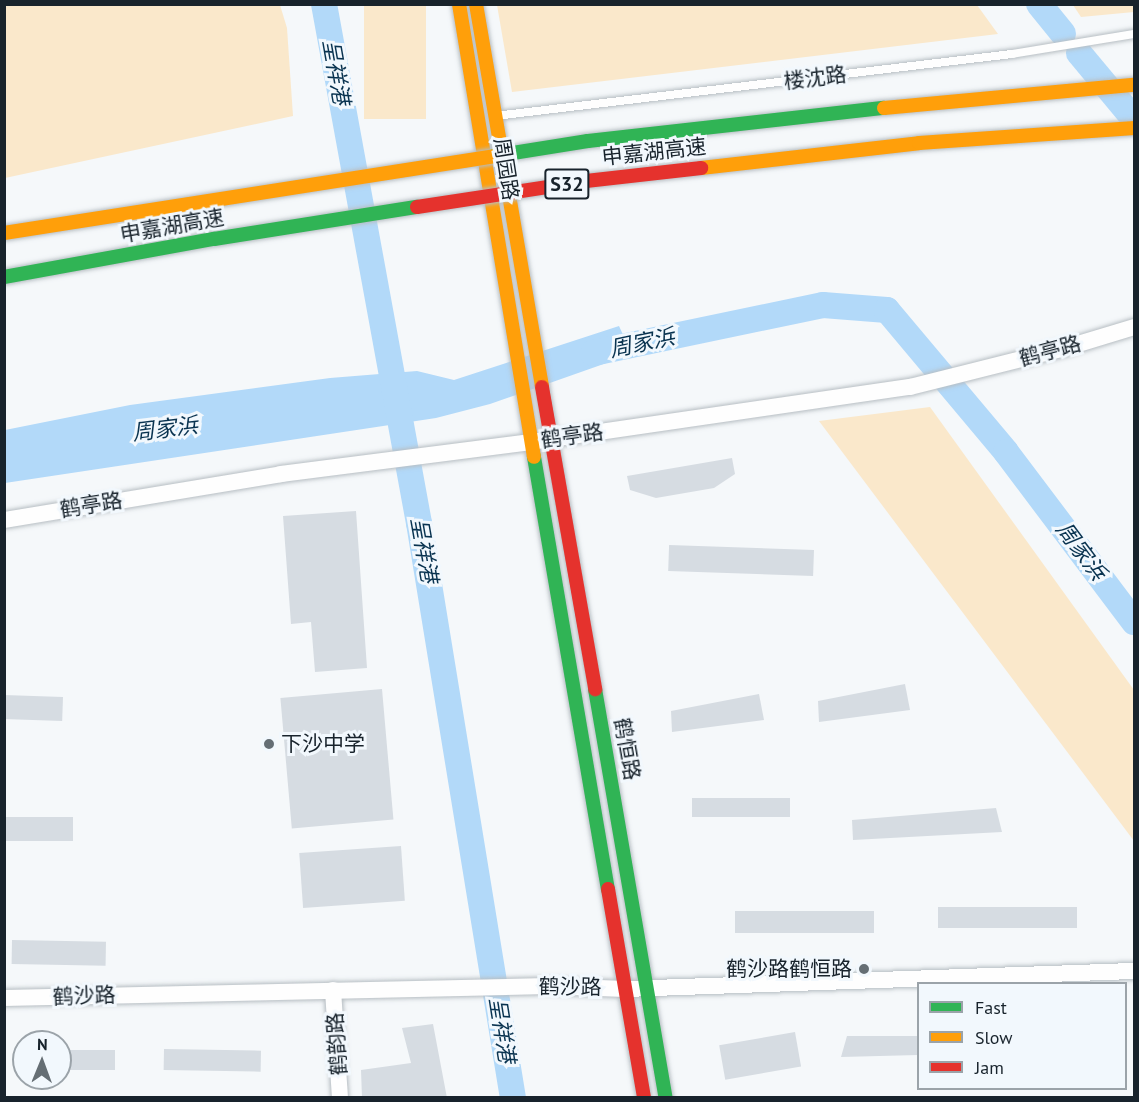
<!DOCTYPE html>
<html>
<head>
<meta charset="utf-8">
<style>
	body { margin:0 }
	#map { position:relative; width:1139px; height:1102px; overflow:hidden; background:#f5f8fa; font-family:"PT Sans","Noto Sans SC",sans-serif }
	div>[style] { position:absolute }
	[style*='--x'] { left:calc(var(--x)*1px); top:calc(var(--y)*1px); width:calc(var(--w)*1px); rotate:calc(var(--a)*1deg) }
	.green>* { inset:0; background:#fae8cb; transform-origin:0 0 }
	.water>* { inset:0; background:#b2d9f9 }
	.river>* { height:26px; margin:-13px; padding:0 13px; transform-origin:13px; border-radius:13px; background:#b2d9f9 }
	.building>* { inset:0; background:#d6dce2; transform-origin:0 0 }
	.roads { filter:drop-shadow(0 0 2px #b7bec3) drop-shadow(0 0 2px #b7bec3) }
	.lane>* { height:8px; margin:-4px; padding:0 4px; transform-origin:4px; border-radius:4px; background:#fefefe }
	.street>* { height:16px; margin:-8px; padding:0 8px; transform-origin:8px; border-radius:8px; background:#fefefe }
	.fast>* { height:14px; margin:-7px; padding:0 7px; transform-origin:7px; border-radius:7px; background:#30b455 }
	.slow>* { height:14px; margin:-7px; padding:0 7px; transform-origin:7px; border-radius:7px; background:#ff9f0a }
	.jam>* { height:14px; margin:-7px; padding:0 7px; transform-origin:7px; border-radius:7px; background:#e5322d }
	.bridges { filter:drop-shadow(0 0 2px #b7bec3) drop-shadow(0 0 2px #b7bec3) }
	.fast-bridge>* { height:14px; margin:-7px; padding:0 7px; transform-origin:7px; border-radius:7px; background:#30b455 }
	.slow-bridge>* { height:14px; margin:-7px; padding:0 7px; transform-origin:7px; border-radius:7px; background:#ff9f0a }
	.jam-bridge>* { height:14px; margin:-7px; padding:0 7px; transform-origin:7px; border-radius:7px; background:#e5322d }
	.dots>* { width:16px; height:16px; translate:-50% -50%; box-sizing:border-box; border:3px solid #f2f8fd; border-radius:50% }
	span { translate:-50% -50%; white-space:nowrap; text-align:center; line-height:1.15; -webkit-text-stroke:6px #f2f8fd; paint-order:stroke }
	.shield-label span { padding:2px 4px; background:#f2f8fd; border:2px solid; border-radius:4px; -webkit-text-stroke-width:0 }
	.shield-label { font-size:20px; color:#18232c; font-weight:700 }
	.street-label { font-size:21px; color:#18232c }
	.poi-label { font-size:21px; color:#18232c }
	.left { translate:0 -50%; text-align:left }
	.right { translate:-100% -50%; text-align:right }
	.water-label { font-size:22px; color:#093350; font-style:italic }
	.frame { position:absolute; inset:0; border:6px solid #18232c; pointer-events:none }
	.legend { position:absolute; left:917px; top:982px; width:210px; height:108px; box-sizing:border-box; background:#f2f8fd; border:2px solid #9ba3a9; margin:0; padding:8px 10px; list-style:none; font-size:18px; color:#18232c }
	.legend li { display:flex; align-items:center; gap:12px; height:30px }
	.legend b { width:30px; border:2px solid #9ba3a9 }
	.north { position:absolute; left:12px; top:1030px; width:60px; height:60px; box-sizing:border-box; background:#f2f8fd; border:2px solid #9ba3a9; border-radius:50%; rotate:1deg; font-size:16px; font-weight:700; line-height:24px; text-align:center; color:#18232c }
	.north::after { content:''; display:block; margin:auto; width:21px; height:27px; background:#656e74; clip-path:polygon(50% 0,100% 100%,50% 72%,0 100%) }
</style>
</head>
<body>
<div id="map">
	<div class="green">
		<div style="clip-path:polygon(4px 5px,280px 5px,287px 28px,293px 116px,5px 178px)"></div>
		<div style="left:364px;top:5px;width:62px;height:114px"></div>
		<div style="clip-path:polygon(497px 5px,977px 5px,998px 34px,512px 92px)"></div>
		<div style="clip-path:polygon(1073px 5px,1134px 5px,1134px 12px,1081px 17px)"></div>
		<div style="clip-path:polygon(930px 407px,1134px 690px,1134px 841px,819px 421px)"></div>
	</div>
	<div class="water">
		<div style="clip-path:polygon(619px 326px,632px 354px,490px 404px,436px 418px,5px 483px,5px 430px,130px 405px,330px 378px,417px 371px,454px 380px)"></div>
	</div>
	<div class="river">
		<div style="--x:324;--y:4;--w:528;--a:79.63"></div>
		<div style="--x:419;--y:523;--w:583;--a:80.72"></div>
		<div style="--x:1039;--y:4;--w:38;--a:51"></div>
		<div style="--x:1079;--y:53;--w:86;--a:50.2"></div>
		<div style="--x:593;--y:353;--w:235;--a:-11.8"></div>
		<div style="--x:823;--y:305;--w:64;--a:4.5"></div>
		<div style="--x:887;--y:310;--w:185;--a:50"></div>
		<div style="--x:1006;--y:452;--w:213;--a:53"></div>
	</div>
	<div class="building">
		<div style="clip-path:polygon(732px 458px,735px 474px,714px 488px,656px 498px,630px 490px,627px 476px)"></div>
		<div style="clip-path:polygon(356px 511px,367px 668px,315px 672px,311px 622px,291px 624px,283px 516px)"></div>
		<div style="left:814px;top:550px;width:26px;height:145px;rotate:92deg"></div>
		<div style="clip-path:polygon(905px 684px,910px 710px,819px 722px,818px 701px)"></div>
		<div style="left:382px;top:689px;width:131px;height:102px;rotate:85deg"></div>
		<div style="clip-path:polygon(759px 694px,764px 720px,672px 732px,671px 711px)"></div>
		<div style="left:63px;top:697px;width:24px;height:59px;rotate:92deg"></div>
		<div style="left:790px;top:798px;width:19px;height:98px;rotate:90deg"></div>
		<div style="clip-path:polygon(996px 808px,1002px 832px,853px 840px,852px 820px)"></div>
		<div style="left:4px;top:817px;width:69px;height:24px"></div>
		<div style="left:401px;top:846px;width:55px;height:102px;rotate:86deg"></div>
		<div style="left:938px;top:907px;width:139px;height:21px"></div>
		<div style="left:735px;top:911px;width:139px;height:22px"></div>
		<div style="left:12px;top:940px;width:94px;height:24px;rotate:1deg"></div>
		<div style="clip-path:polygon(433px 1024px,447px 1098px,362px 1098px,361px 1070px,411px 1063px,402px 1028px)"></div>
		<div style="left:795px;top:1032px;width:35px;height:77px;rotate:80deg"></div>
		<div style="clip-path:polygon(847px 1036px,918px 1036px,918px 1055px,841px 1057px)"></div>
		<div style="left:164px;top:1049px;width:97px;height:21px;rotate:1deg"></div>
		<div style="left:60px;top:1050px;width:55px;height:20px"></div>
	</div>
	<div class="roads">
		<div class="lane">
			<div style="--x:495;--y:116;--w:521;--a:-6.84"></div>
			<div style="--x:1012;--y:54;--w:124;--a:-9.3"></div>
		</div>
		<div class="street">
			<div style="--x:4;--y:520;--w:281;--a:-9.4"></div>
			<div style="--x:281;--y:474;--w:252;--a:-7.3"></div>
			<div style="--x:531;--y:442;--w:383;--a:-8.3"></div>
			<div style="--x:910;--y:387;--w:160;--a:-14.1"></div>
			<div style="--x:1065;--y:348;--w:72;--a:-16.9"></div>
			<div style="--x:333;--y:990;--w:108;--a:86.3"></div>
			<div style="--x:4;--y:998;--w:544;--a:-1.26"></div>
			<div style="--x:548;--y:986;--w:77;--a:2.2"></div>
			<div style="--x:625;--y:989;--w:509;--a:-2.03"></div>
		</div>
		<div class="fast">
			<div style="--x:534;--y:457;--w:438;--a:80.3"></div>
			<div style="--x:595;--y:689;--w:415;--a:80.2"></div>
		</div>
		<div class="slow">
			<div style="--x:459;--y:4;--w:459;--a:80.6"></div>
			<div style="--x:476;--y:4;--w:389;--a:80.2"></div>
		</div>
		<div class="jam">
			<div style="--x:542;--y:387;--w:307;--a:80"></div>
			<div style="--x:608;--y:889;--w:212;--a:80.2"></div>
		</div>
	</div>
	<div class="bridges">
		<div class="fast-bridge">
			<div style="--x:494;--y:156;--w:95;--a:-9.1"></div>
			<div style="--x:588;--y:141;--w:298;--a:-6.4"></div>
			<div style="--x:4;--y:277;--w:213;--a:-10.3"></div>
			<div style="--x:214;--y:239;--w:206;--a:-9"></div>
		</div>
		<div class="slow-bridge">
			<div style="--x:884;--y:108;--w:251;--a:-5.3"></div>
			<div style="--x:701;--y:168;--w:219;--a:-6.5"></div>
			<div style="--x:919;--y:143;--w:216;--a:-4"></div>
			<div style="--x:4;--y:233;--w:496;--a:-8.9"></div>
		</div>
		<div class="jam-bridge">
			<div style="--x:417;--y:207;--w:171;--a:-8.7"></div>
			<div style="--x:586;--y:181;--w:116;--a:-6.4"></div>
		</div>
	</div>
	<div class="dots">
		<div style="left:269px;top:744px;background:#656e74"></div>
		<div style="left:864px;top:969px;background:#656e74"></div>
	</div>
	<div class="shield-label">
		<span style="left:567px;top:184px">S32</span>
	</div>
	<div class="street-label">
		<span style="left:815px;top:78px;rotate:-7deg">楼沈路</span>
		<span style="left:654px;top:152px;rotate:-6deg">申嘉湖高速</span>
		<span style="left:506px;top:169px;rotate:81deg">周园路</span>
		<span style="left:172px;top:226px;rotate:-10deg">申嘉湖高速</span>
		<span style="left:1050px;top:351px;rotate:-15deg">鹤亭路</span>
		<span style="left:572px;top:436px;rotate:-8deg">鹤亭路</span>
		<span style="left:91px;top:505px;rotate:-9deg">鹤亭路</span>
		<span style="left:627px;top:749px;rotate:80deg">鹤恒路</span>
		<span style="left:570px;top:987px;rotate:1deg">鹤沙路</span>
		<span style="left:84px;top:996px;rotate:-2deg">鹤沙路</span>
		<span style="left:337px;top:1044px;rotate:-94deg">鹤韵路</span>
	</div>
	<div class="poi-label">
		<span class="left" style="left:281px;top:744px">下沙中学</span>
		<span class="right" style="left:852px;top:969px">鹤沙路鹤恒路</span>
	</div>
	<div class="water-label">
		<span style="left:336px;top:72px;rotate:80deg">呈祥港</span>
		<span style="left:642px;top:343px;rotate:-12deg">周家浜</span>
		<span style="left:165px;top:429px;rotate:-7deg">周家浜</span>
		<span style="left:424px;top:550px;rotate:80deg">呈祥港</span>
		<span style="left:1081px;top:551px;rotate:53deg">周家浜</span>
		<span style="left:502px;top:1030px;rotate:81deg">呈祥港</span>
	</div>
	<div class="frame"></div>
	<ul class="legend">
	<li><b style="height:8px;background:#30b455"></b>Fast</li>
	<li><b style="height:8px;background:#ff9f0a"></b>Slow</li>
	<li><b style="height:8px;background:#e5322d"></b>Jam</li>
	</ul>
	<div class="north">N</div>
</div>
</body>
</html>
